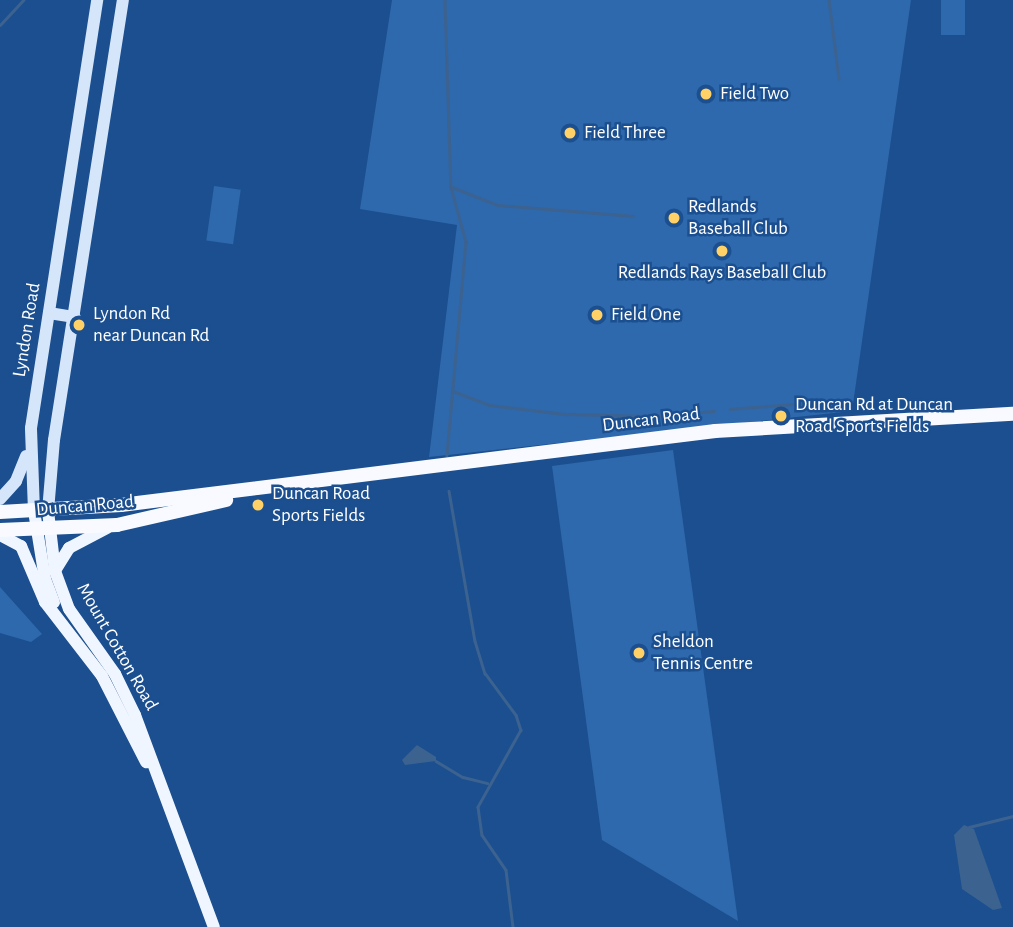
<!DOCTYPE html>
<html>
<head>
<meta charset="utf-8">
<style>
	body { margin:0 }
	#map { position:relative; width:1013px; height:927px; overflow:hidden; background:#1b4f8f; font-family:"Alegreya Sans",sans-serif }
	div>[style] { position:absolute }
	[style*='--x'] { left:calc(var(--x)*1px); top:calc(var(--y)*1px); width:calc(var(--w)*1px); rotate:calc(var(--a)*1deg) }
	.green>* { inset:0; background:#2e69ad; transform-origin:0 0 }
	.water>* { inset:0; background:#3c6290 }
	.stream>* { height:2.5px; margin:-1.25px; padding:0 1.25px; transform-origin:1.25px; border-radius:1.25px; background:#3c6290 }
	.secondary>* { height:12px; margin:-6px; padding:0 6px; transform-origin:6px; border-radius:6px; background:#d6e6fa }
	.primary>* { height:12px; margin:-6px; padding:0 6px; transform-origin:6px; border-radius:6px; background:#f0f6ff }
	.trunk>* { height:14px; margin:-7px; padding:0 7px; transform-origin:7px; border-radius:7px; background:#f8faff }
	.dots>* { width:19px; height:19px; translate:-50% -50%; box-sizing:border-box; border:4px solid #1b4f8f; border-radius:50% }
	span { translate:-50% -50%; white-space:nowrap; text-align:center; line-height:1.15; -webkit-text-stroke:5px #1b4f8f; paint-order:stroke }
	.poi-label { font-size:19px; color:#fff }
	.left { translate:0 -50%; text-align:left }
	.street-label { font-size:19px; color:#fff }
</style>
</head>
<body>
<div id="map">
	<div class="green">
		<div style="clip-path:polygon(392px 0,911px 0,852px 411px,429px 457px,457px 225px,360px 209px)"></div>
		<div style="left:941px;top:0;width:24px;height:35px"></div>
		<div style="left:214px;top:186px;width:27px;height:55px;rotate:8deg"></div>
		<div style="clip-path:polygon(673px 450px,738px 921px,602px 840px,552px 466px)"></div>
		<div style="clip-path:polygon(0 587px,42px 634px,31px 642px,0 633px)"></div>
	</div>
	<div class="water">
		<div style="clip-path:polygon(417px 745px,436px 757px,436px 761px,405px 765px,402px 760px)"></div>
		<div style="clip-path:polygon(964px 825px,974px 829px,1002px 908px,993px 910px,962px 889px,954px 835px)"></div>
	</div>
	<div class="stream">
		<div style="--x:445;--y:0;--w:187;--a:88.2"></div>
		<div style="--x:451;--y:187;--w:57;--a:74.7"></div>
		<div style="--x:466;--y:242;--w:214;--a:95.1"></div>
		<div style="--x:829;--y:0;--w:79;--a:82.7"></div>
		<div style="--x:0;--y:25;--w:34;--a:-47"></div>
		<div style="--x:452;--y:187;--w:49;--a:21.4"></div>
		<div style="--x:498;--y:205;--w:135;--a:4.7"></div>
		<div style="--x:453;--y:391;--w:39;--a:21"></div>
		<div style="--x:489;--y:405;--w:75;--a:6.9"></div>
		<div style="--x:563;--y:414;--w:90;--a:1.3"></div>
		<div style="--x:653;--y:416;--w:61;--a:-4.7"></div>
		<div style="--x:730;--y:409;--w:77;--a:-4.5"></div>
		<div style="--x:449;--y:491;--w:152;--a:80.2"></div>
		<div style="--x:475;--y:641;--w:34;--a:73"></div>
		<div style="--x:485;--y:673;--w:52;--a:53.6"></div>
		<div style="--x:516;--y:715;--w:16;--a:72"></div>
		<div style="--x:521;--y:730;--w:88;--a:119.2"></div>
		<div style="--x:478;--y:807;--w:28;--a:82"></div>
		<div style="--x:482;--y:835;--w:42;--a:55.6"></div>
		<div style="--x:506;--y:870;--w:57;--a:83"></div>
		<div style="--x:436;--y:761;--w:31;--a:31"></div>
		<div style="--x:463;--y:777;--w:25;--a:14"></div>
		<div style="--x:969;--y:827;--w:45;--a:-14"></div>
	</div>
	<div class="secondary">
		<div style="--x:49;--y:313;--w:26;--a:9"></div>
		<div style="--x:0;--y:499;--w:24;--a:-48"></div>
		<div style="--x:16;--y:481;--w:27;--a:-68"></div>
		<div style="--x:34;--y:511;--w:83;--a:-92.1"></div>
		<div style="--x:31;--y:428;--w:433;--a:-81.2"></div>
		<div style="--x:48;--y:511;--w:71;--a:-85.2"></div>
		<div style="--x:54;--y:440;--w:445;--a:-81.1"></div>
	</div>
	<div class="primary">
		<div style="--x:34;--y:511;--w:69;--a:80.8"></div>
		<div style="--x:45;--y:579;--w:25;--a:69"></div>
		<div style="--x:48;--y:511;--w:60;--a:83.3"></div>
		<div style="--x:55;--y:571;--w:40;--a:69.8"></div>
		<div style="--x:69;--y:609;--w:80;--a:54.7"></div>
		<div style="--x:115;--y:674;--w:46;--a:64"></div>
		<div style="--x:135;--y:715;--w:226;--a:69.6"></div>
		<div style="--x:0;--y:535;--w:24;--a:28"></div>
		<div style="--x:21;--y:546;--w:61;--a:66.8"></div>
		<div style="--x:45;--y:602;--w:93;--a:52.4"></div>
		<div style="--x:102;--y:676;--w:97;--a:62.9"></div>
		<div style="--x:56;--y:569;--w:25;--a:-58"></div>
		<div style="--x:69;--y:548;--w:43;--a:-27.8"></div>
	</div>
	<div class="trunk">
		<div style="--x:0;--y:512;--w:121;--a:-3.3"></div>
		<div style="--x:121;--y:505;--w:599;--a:-7.1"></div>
		<div style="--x:715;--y:431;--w:298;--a:-3.3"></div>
		<div style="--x:0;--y:530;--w:117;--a:-2.4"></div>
		<div style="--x:117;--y:525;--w:112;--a:-12.9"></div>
	</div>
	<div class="dots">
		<div style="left:706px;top:94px;background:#ffd166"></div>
		<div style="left:570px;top:133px;background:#ffd166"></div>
		<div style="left:674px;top:218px;background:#ffd166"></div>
		<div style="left:722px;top:251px;background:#ffd166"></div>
		<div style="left:597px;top:315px;background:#ffd166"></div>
		<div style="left:79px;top:325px;background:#ffd166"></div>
		<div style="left:781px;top:416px;background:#ffd166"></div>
		<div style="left:258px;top:505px;background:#ffd166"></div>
		<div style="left:639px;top:653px;background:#ffd166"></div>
	</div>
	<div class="poi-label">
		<span class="left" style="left:720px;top:94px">Field Two</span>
		<span class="left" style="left:584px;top:133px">Field Three</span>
		<span class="left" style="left:688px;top:218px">Redlands<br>Baseball Club</span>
		<span style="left:722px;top:273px">Redlands Rays Baseball Club</span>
		<span class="left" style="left:93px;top:325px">Lyndon Rd<br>near Duncan Rd</span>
		<span class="left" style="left:611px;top:315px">Field One</span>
		<span class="left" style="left:795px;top:416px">Duncan Rd at Duncan<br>Road Sports Fields</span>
		<span class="left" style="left:272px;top:505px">Duncan Road<br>Sports Fields</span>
		<span class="left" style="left:653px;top:653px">Sheldon<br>Tennis Centre</span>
	</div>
	<div class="street-label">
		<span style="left:27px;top:330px;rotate:-81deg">Lyndon Road</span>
		<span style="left:651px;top:420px;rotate:-7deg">Duncan Road</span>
		<span style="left:85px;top:506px;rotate:-5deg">Duncan Road</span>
		<span style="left:117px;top:647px;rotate:60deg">Mount Cotton Road</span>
	</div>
</div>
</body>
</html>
